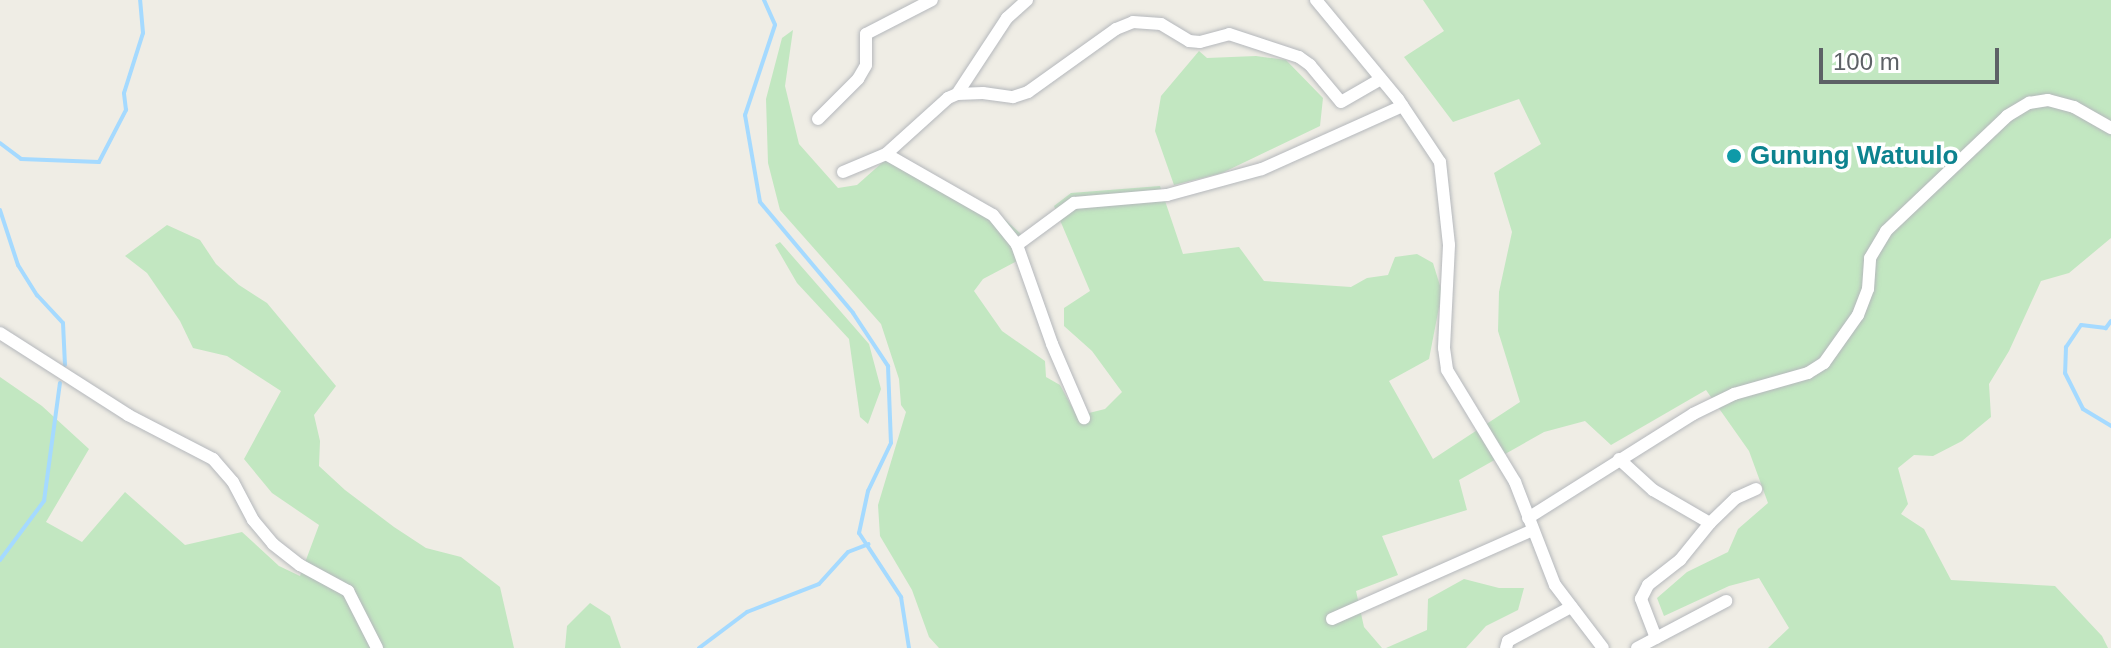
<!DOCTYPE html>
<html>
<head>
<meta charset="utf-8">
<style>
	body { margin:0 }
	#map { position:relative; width:2111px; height:648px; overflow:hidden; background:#efede5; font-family:Arial,sans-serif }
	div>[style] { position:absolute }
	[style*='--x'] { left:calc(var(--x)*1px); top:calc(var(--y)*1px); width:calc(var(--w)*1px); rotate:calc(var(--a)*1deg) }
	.green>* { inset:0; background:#c2e7c1 }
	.stream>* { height:4px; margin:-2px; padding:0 2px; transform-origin:2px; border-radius:2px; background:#a5daff }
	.roads { filter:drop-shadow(0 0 2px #b5b8bc) drop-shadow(0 0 2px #b5b8bc) }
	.minor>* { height:12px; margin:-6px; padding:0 6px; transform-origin:6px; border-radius:6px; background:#fff }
	.dots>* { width:22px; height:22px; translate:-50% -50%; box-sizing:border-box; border:4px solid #fff; border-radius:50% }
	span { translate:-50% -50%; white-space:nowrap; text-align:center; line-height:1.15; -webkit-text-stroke:7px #fff; paint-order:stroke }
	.culture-label { font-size:26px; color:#0d838f; font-weight:700 }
	.left { translate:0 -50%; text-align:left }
	.scale { position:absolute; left:1819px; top:48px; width:180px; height:36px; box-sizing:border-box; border:4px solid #5d6166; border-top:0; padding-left:10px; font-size:24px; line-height:28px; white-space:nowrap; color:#5d6166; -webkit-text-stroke:6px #fff; paint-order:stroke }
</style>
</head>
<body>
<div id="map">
	<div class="green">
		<div style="clip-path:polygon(1423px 0,2111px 0,2111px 238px,2069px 273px,2041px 281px,2009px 351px,1989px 384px,1991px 417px,1962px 441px,1933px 456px,1914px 455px,1898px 468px,1908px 504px,1901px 514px,1924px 529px,1951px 580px,2055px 586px,2102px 636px,2108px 648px,1768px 648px,1789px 628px,1759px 578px,1729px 586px,1664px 616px,1657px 598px,1687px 572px,1728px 552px,1738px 529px,1768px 503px,1749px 451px,1706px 390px,1611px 445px,1585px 421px,1544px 432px,1459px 480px,1467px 510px,1382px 536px,1398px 575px,1356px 591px,1364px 627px,1382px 648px,939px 648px,929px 637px,912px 590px,880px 536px,878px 505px,906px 412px,901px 405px,899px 379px,881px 324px,780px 210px,768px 163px,766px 99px,782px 38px,793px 30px,785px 86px,799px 144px,838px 188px,857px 185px,893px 153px,959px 189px,1001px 216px,1021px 234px,1009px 243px,1017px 261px,983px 279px,974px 291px,1002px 331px,1045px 361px,1046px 377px,1060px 385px,1077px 416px,1105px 409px,1122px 392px,1092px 351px,1064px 326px,1064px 308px,1090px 291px,1054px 206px,1071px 193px,1160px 186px,1183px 254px,1239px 247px,1264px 281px,1351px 287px,1367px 278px,1388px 275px,1395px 257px,1417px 254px,1433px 263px,1442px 292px,1429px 359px,1389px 381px,1433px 459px,1520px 402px,1498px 331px,1499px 292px,1512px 232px,1494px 173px,1541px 144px,1519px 99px,1453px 122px,1404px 57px,1444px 31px)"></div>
		<div style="clip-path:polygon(1199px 51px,1207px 58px,1256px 56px,1286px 60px,1323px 98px,1320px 126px,1222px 173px,1174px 185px,1155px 131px,1161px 96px)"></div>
		<div style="clip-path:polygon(167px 225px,200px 240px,216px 264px,239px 285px,267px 303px,336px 386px,314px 415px,320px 441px,319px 466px,345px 490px,394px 527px,426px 548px,461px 557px,500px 587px,514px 648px,0 648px,0 377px,42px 406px,89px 449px,46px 522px,82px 542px,125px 492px,185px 545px,242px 532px,279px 566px,300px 576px,319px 525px,272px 493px,244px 459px,281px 391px,227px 356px,193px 348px,180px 321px,147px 273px,125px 256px)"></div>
		<div style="clip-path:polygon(780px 242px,869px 344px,881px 389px,868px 424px,860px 417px,849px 339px,797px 283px,775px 245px)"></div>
		<div style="clip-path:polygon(1464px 579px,1499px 588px,1524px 588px,1518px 610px,1486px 626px,1466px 648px,1386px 648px,1427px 630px,1428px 599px)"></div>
		<div style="clip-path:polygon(590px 603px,610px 616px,621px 648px,565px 648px,567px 626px)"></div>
	</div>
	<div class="stream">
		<div style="--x:764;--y:0;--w:27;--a:66"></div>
		<div style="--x:775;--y:25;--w:95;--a:108.4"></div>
		<div style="--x:745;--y:115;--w:88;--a:80.2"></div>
		<div style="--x:760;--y:202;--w:145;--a:50"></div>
		<div style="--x:853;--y:313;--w:64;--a:56.6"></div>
		<div style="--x:888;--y:366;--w:77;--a:87.8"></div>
		<div style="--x:891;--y:443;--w:53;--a:115.6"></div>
		<div style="--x:868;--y:491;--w:43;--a:102.1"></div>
		<div style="--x:859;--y:533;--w:77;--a:56.7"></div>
		<div style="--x:901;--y:597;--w:52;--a:81.1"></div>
		<div style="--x:0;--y:143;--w:26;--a:37"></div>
		<div style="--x:21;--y:159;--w:78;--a:2.2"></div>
		<div style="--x:99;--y:162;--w:59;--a:-62.6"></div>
		<div style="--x:126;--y:110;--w:17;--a:-97"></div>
		<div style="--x:124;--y:93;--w:63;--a:-72.4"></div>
		<div style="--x:143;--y:33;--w:33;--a:-95"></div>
		<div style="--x:0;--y:210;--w:58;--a:71.9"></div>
		<div style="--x:18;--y:265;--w:36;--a:58"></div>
		<div style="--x:37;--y:295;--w:38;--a:47"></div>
		<div style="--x:63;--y:323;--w:42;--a:87.3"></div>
		<div style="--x:2111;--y:321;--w:9;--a:126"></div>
		<div style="--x:2106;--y:328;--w:25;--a:-173"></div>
		<div style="--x:2081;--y:325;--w:27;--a:124"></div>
		<div style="--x:2066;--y:347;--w:26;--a:92"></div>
		<div style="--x:2065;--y:373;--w:40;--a:63.4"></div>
		<div style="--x:2083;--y:409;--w:33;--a:31"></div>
		<div style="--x:0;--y:560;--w:74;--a:-53.3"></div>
		<div style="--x:44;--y:501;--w:119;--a:-82.3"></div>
		<div style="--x:699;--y:648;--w:60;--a:-36.9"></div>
		<div style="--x:747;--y:612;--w:77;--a:-21.3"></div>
		<div style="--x:819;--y:584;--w:43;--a:-47.8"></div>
		<div style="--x:848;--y:552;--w:22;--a:-21"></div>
	</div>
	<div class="roads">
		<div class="minor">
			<div style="--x:1316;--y:0;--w:129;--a:50.4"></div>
			<div style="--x:1398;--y:99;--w:76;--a:56.3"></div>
			<div style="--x:1440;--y:162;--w:83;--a:83.8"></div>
			<div style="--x:1449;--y:245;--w:103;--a:92.8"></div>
			<div style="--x:1444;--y:348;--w:22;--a:82"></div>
			<div style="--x:1447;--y:370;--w:131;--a:58.7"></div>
			<div style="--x:1515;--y:482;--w:110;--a:68.8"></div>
			<div style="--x:1555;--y:585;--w:79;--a:52.7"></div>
			<div style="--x:957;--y:94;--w:91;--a:-56.7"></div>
			<div style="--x:1007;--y:18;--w:27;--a:-42"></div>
			<div style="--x:818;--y:119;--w:57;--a:-45"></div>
			<div style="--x:858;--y:79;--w:16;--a:-60"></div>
			<div style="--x:866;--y:65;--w:31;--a:-90"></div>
			<div style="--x:866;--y:34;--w:74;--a:-27.3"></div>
			<div style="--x:886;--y:154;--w:84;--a:-42.1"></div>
			<div style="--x:948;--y:98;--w:10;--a:-24"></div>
			<div style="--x:957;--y:94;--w:26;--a:-2"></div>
			<div style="--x:983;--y:93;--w:30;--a:8"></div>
			<div style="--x:1013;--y:97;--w:16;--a:-18"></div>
			<div style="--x:1028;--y:92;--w:108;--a:-35.6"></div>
			<div style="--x:1116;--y:29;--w:18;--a:-22"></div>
			<div style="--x:1133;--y:22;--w:28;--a:4"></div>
			<div style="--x:1161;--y:24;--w:33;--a:31"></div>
			<div style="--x:1189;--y:41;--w:11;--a:5"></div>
			<div style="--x:1200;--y:42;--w:30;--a:-15"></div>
			<div style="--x:1229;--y:34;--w:74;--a:18.2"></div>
			<div style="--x:1299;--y:57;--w:14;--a:36"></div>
			<div style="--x:1310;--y:65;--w:48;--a:50"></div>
			<div style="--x:1341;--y:102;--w:46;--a:-29.9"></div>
			<div style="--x:843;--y:172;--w:47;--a:-22.7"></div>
			<div style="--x:886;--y:154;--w:123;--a:29.7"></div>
			<div style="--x:993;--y:215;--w:38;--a:51"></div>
			<div style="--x:1017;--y:245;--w:105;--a:70.5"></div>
			<div style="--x:1052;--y:344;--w:81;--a:66.6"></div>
			<div style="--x:1017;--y:245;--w:71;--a:-36.4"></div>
			<div style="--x:1074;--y:203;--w:93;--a:-4.9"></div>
			<div style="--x:1167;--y:195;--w:98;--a:-15.3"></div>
			<div style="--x:1262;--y:169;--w:154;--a:-24.2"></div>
			<div style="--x:0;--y:333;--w:152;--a:32.6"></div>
			<div style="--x:128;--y:415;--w:96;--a:27.4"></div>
			<div style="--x:213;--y:459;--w:30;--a:49"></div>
			<div style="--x:233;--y:482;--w:43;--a:62.2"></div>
			<div style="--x:253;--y:520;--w:31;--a:50"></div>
			<div style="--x:273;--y:544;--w:34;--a:38"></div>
			<div style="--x:300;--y:565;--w:55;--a:28.4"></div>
			<div style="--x:348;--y:591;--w:64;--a:63"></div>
			<div style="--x:1619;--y:459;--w:46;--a:42.4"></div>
			<div style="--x:1653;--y:490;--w:66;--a:30.1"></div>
			<div style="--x:1710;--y:523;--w:36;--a:-44"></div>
			<div style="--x:1736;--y:498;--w:22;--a:-24"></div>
			<div style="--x:1528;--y:518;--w:195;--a:-32.2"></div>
			<div style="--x:1693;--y:414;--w:46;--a:-26"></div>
			<div style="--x:1734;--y:394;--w:77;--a:-15.8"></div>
			<div style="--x:1808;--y:373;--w:19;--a:-32"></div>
			<div style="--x:1824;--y:363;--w:59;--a:-54.7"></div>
			<div style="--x:1858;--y:315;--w:28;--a:-69"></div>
			<div style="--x:1868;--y:289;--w:31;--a:-86"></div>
			<div style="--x:1870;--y:258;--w:31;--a:-59"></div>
			<div style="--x:1886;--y:231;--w:167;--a:-43.5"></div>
			<div style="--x:2007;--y:116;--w:26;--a:-31"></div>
			<div style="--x:2029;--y:103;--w:19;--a:-9"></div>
			<div style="--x:2048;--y:100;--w:27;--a:15"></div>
			<div style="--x:2074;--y:107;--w:43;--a:29.6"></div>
			<div style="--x:1332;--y:619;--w:220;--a:-23.9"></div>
			<div style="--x:1656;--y:638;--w:42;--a:-111"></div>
			<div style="--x:1641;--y:599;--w:16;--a:-63"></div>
			<div style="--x:1648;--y:585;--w:41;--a:-38"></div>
			<div style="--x:1680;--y:560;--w:48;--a:-51"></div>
			<div style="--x:1506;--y:648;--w:7;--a:-74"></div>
			<div style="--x:1508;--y:641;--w:72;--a:-28.4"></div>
			<div style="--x:1637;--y:648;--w:101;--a:-27.8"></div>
		</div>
	</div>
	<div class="dots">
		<div style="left:1734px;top:156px;background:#0f9aa8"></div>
	</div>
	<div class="culture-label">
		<span class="left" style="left:1750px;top:156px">Gunung Watuulo</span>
	</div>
	<div class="scale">100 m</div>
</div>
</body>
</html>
